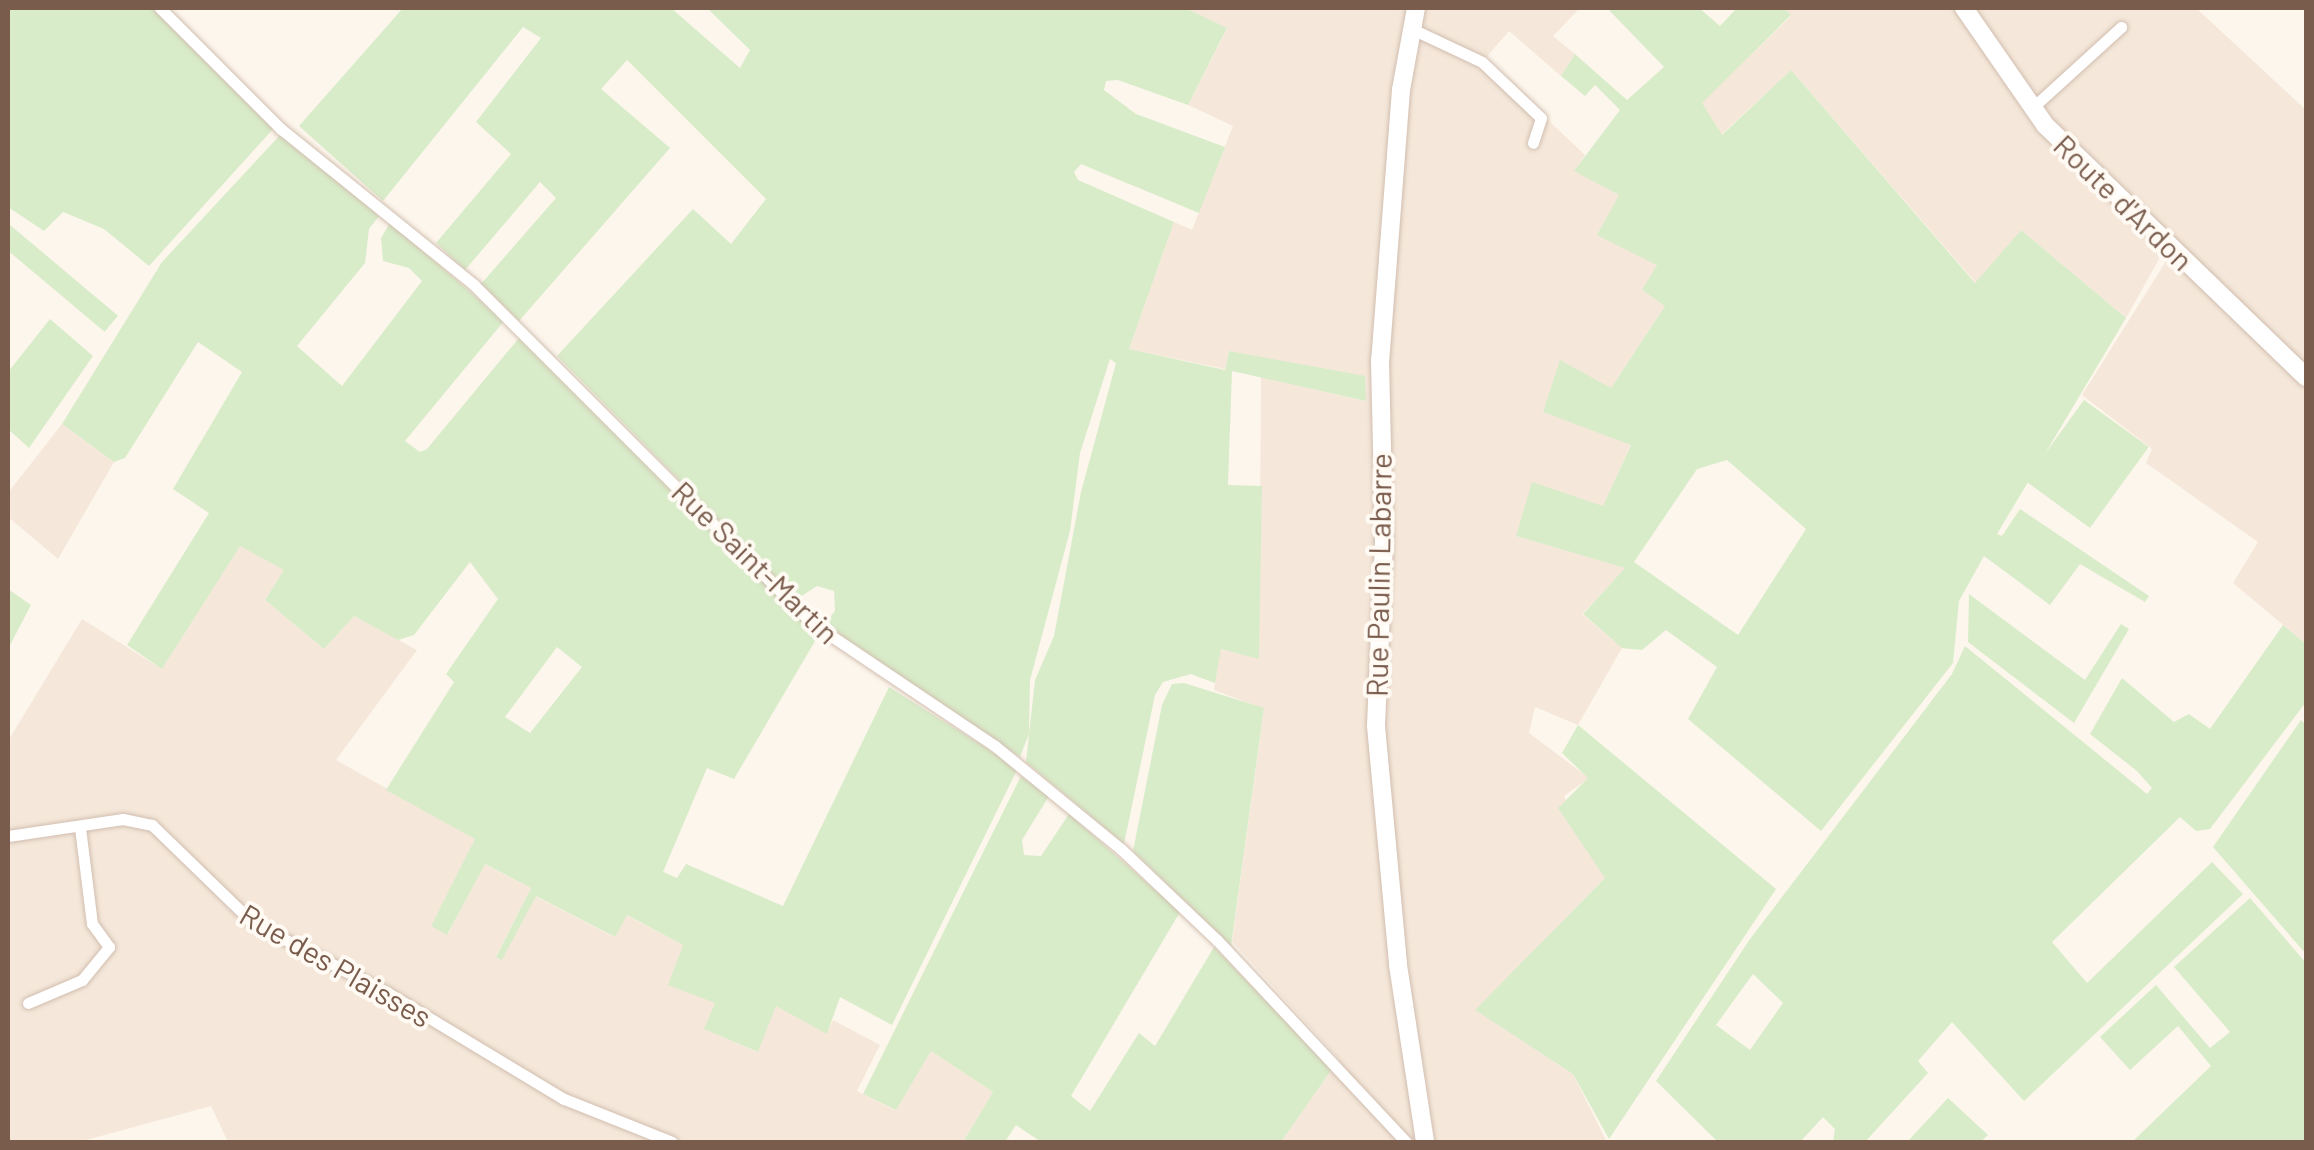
<!DOCTYPE html>
<html>
<head>
<meta charset="utf-8">
<style>
	body { margin:0 }
	#map { position:relative; width:2314px; height:1150px; overflow:hidden; background:#fdf6ec; font-family:Barlow,sans-serif }
	div>[style] { position:absolute }
	[style*='--x'] { left:calc(var(--x)*1px); top:calc(var(--y)*1px); width:calc(var(--w)*1px); rotate:calc(var(--a)*1deg) }
	.residential>* { inset:0; background:#f5e8da }
	.green>* { inset:0; background:#d8ecc9; transform-origin:0 0 }
	.roads { filter:drop-shadow(0 0 2px #d1beb0) drop-shadow(0 0 2px #d1beb0) }
	.street>* { height:11px; margin:-5.5px; padding:0 5.5px; transform-origin:5.5px; border-radius:5.5px; background:#fff }
	.secondary>* { height:18px; margin:-9px; padding:0 9px; transform-origin:9px; border-radius:9px; background:#fff }
	span { translate:-50% -50%; white-space:nowrap; text-align:center; line-height:1.15; -webkit-text-stroke:8px #fffaf3; paint-order:stroke }
	.street-label { font-size:30px; color:#7a5c4d }
	.frame { position:absolute; inset:0; border:10px solid #7a5c4d; pointer-events:none }
</style>
</head>
<body>
<div id="map">
	<div class="residential">
		<div style="clip-path:polygon(1185px 8px,1580px 8px,1553px 36px,1575px 54px,1561px 76px,1509px 31px,1484px 60px,1585px 155px,1575px 171px,1619px 195px,1657px 266px,1665px 306px,1611px 388px,1543px 412px,1631px 444px,1603px 507px,1516px 536px,1626px 568px,1582px 614px,1622px 648px,1578px 725px,1535px 707px,1529px 733px,1589px 778px,1564px 796px,1605px 878px,1476px 1010px,1573px 1074px,1607px 1142px,1281px 1142px,1339px 1059px,1232px 941px,1264px 709px,1214px 690px,1220px 649px,1259px 658px,1261px 377px,1365px 401px,1229px 351px,1225px 369px,1129px 349px,1174px 222px,1192px 230px,1233px 126px,1188px 105px,1227px 29px)"></div>
		<div style="clip-path:polygon(1784px 8px,2196px 8px,2306px 110px,2306px 644px,2233px 583px,2258px 542px,2146px 463px,2152px 449px,2082px 395px,2168px 258px,2162px 254px,2126px 318px,2021px 230px,1976px 283px,1791px 70px,1721px 135px,1701px 103px,1791px 16px)"></div>
		<div style="clip-path:polygon(62px 424px,114px 462px,58px 559px,8px 517px,8px 493px)"></div>
		<div style="clip-path:polygon(240px 545px,285px 570px,265px 600px,324px 649px,354px 616px,417px 650px,336px 760px,476px 839px,431px 926px,448px 934px,484px 864px,531px 888px,496px 956px,502px 959px,535px 896px,614px 937px,626px 915px,683px 945px,716px 1003px,705px 1029px,757px 1052px,776px 1005px,827px 1033px,833px 1020px,880px 1045px,857px 1091px,895px 1110px,931px 1051px,993px 1092px,963px 1142px,228px 1142px,211px 1106px,79px 1142px,8px 1142px,8px 741px,82px 619px,162px 669px)"></div>
	</div>
	<div class="green">
		<div style="clip-path:polygon(8px 8px,155px 8px,274px 128px,149px 266px,104px 229px,63px 212px,44px 231px,8px 207px)"></div>
		<div style="clip-path:polygon(403px 8px,671px 8px,740px 68px,750px 50px,707px 8px,1185px 8px,1227px 28px,1188px 105px,1118px 80px,1106px 81px,1104px 90px,1136px 114px,1225px 147px,1199px 213px,1081px 164px,1074px 172px,1078px 180px,1174px 222px,1129px 349px,1225px 370px,1229px 351px,1365px 376px,1366px 401px,1232px 371px,1228px 485px,1262px 486px,1259px 659px,1221px 649px,1215px 683px,1191px 674px,1163px 682px,1155px 695px,1124px 844px,1026px 762px,1035px 680px,1054px 636px,1081px 492px,1116px 363px,1110px 359px,1080px 453px,1070px 531px,1030px 680px,1029px 734px,1020px 757px,824px 624px,835px 611px,834px 591px,817px 586px,797px 599px,557px 356px,693px 209px,731px 244px,766px 199px,627px 60px,601px 89px,670px 148px,519px 321px,481px 284px,556px 198px,540px 182px,465px 270px,436px 243px,511px 154px,476px 122px,541px 38px,523px 27px,383px 201px,299px 126px)"></div>
		<div style="clip-path:polygon(evenodd,1607px 8px,1699px 8px,1720px 26px,1737px 8px,1784px 8px,1791px 15px,1702px 103px,1722px 135px,1791px 70px,1975px 283px,2021px 230px,2126px 318px,1997px 534px,2002px 536px,2020px 509px,2149px 596px,2145px 602px,2080px 564px,2050px 605px,1984px 556px,1959px 601px,1953px 663px,1821px 831px,1688px 719px,1717px 667px,1666px 630px,1642px 650px,1622px 648px,1583px 614px,1625px 568px,1516px 536px,1532px 482px,1603px 506px,1631px 445px,1543px 412px,1560px 360px,1611px 388px,1665px 306px,1642px 290px,1657px 265px,1597px 235px,1619px 195px,1574px 171px,1620px 110px,1595px 85px,1585px 96px,1561px 76px,1575px 54px,1627px 100px,1664px 67px,1607px 8px,1727px 460px,1806px 529px,1738px 635px,1634px 562px,1697px 469px,1727px 460px)"></div>
		<div style="clip-path:polygon(evenodd,281px 134px,379px 216px,369px 229px,365px 263px,297px 346px,342px 386px,422px 281px,409px 268px,383px 261px,381px 238px,390px 223px,504px 321px,405px 441px,420px 452px,427px 449px,519px 338px,818px 636px,734px 779px,707px 768px,663px 872px,677px 878px,686px 864px,783px 906px,889px 687px,1018px 768px,892px 1025px,840px 997px,827px 1034px,776px 1006px,758px 1052px,704px 1029px,715px 1003px,668px 985px,683px 945px,627px 915px,615px 937px,536px 896px,502px 960px,496px 957px,531px 888px,485px 864px,447px 935px,431px 926px,475px 839px,386px 790px,454px 682px,446px 674px,498px 599px,470px 562px,414px 635px,398px 640px,354px 616px,324px 649px,265px 600px,284px 570px,240px 546px,162px 669px,127px 645px,209px 513px,173px 489px,242px 372px,198px 342px,125px 458px,114px 462px,62px 424px,162px 262px,281px 134px,557px 647px,582px 667px,530px 733px,505px 717px,557px 647px)"></div>
		<div style="left:10px;top:225px;width:141px;height:21px;rotate:40deg"></div>
		<div style="clip-path:polygon(50px 319px,93px 356px,29px 448px,8px 429px,8px 372px)"></div>
		<div style="left:2084px;top:400px;width:80px;height:100px;rotate:36deg"></div>
		<div style="clip-path:polygon(8px 589px,31px 605px,8px 649px)"></div>
		<div style="clip-path:polygon(1969px 594px,2085px 680px,2121px 624px,2129px 629px,2074px 723px,1968px 642px)"></div>
		<div style="clip-path:polygon(evenodd,2283px 625px,2306px 644px,2306px 702px,2210px 829px,2196px 831px,2180px 817px,2052px 942px,2087px 983px,2212px 862px,2243px 894px,2024px 1101px,1952px 1022px,1918px 1061px,1928px 1073px,1865px 1142px,1833px 1142px,1835px 1129px,1823px 1117px,1800px 1142px,1718px 1142px,1656px 1081px,1750px 939px,1952px 674px,1965px 646px,2147px 794px,2152px 788px,2137px 771px,2090px 734px,2122px 678px,2174px 722px,2189px 714px,2210px 729px,2283px 625px,1753px 974px,1783px 1003px,1750px 1050px,1716px 1025px,1753px 974px)"></div>
		<div style="clip-path:polygon(1184px 683px,1264px 708px,1231px 946px,1133px 851px,1162px 705px,1172px 684px)"></div>
		<div style="clip-path:polygon(2301px 720px,2306px 725px,2306px 954px,2213px 847px)"></div>
		<div style="clip-path:polygon(1578px 725px,1776px 889px,1609px 1139px,1573px 1074px,1475px 1010px,1605px 878px,1558px 808px,1588px 778px,1562px 753px)"></div>
		<div style="clip-path:polygon(1021px 776px,1049px 796px,1022px 840px,1024px 855px,1041px 856px,1069px 814px,1180px 912px,1071px 1096px,1090px 1111px,1139px 1033px,1155px 1046px,1214px 947px,1332px 1069px,1281px 1142px,1041px 1142px,1016px 1125px,1005px 1142px,963px 1142px,993px 1092px,931px 1051px,896px 1110px,863px 1094px)"></div>
		<div style="clip-path:polygon(2250px 898px,2306px 963px,2306px 1142px,2132px 1142px,2211px 1066px,2178px 1026px,2130px 1070px,2100px 1037px,2156px 985px,2210px 1048px,2230px 1032px,2174px 967px)"></div>
		<div style="clip-path:polygon(1948px 1098px,1988px 1135px,1980px 1142px,1907px 1142px)"></div>
	</div>
	<div class="roads">
		<div class="street">
			<div style="--x:160;--y:8;--w:171;--a:45"></div>
			<div style="--x:281;--y:129;--w:248;--a:38.9"></div>
			<div style="--x:474;--y:285;--w:478;--a:45"></div>
			<div style="--x:812;--y:623;--w:220;--a:33.9"></div>
			<div style="--x:995;--y:746;--w:163;--a:39.3"></div>
			<div style="--x:1121;--y:849;--w:132;--a:43.5"></div>
			<div style="--x:1217;--y:940;--w:277;--a:46.9"></div>
			<div style="--x:1412;--y:29;--w:77;--a:25.2"></div>
			<div style="--x:1482;--y:62;--w:81;--a:43.5"></div>
			<div style="--x:1541;--y:118;--w:26;--a:108"></div>
			<div style="--x:2031;--y:109;--w:122;--a:-42.3"></div>
			<div style="--x:8;--y:836;--w:116;--a:-8.4"></div>
			<div style="--x:123;--y:819;--w:30;--a:12"></div>
			<div style="--x:152;--y:825;--w:141;--a:44.1"></div>
			<div style="--x:253;--y:923;--w:152;--a:27.4"></div>
			<div style="--x:388;--y:993;--w:205;--a:31.1"></div>
			<div style="--x:564;--y:1099;--w:116;--a:21.7"></div>
			<div style="--x:28;--y:1003;--w:59;--a:-23.1"></div>
			<div style="--x:82;--y:980;--w:43;--a:-50.7"></div>
			<div style="--x:109;--y:947;--w:29;--a:-126"></div>
			<div style="--x:92;--y:924;--w:97;--a:-97.1"></div>
		</div>
		<div class="secondary">
			<div style="--x:1416;--y:8;--w:83;--a:100.4"></div>
			<div style="--x:1401;--y:90;--w:271;--a:94.4"></div>
			<div style="--x:1380;--y:360;--w:182;--a:88.7"></div>
			<div style="--x:1384;--y:542;--w:184;--a:92.5"></div>
			<div style="--x:1376;--y:726;--w:240;--a:84.7"></div>
			<div style="--x:1398;--y:965;--w:179;--a:81.3"></div>
			<div style="--x:1964;--y:8;--w:142;--a:55.3"></div>
			<div style="--x:2045;--y:125;--w:363;--a:44"></div>
		</div>
	</div>
	<div class="street-label">
		<span style="left:2124px;top:202px;rotate:44deg">Route d'Ardon</span>
		<span style="left:756px;top:562px;rotate:44deg">Rue Saint-Martin</span>
		<span style="left:1378px;top:575px;rotate:-89deg">Rue Paulin Labarre</span>
		<span style="left:336px;top:965px;rotate:30deg">Rue des Plaisses</span>
	</div>
	<div class="frame"></div>
</div>
</body>
</html>
